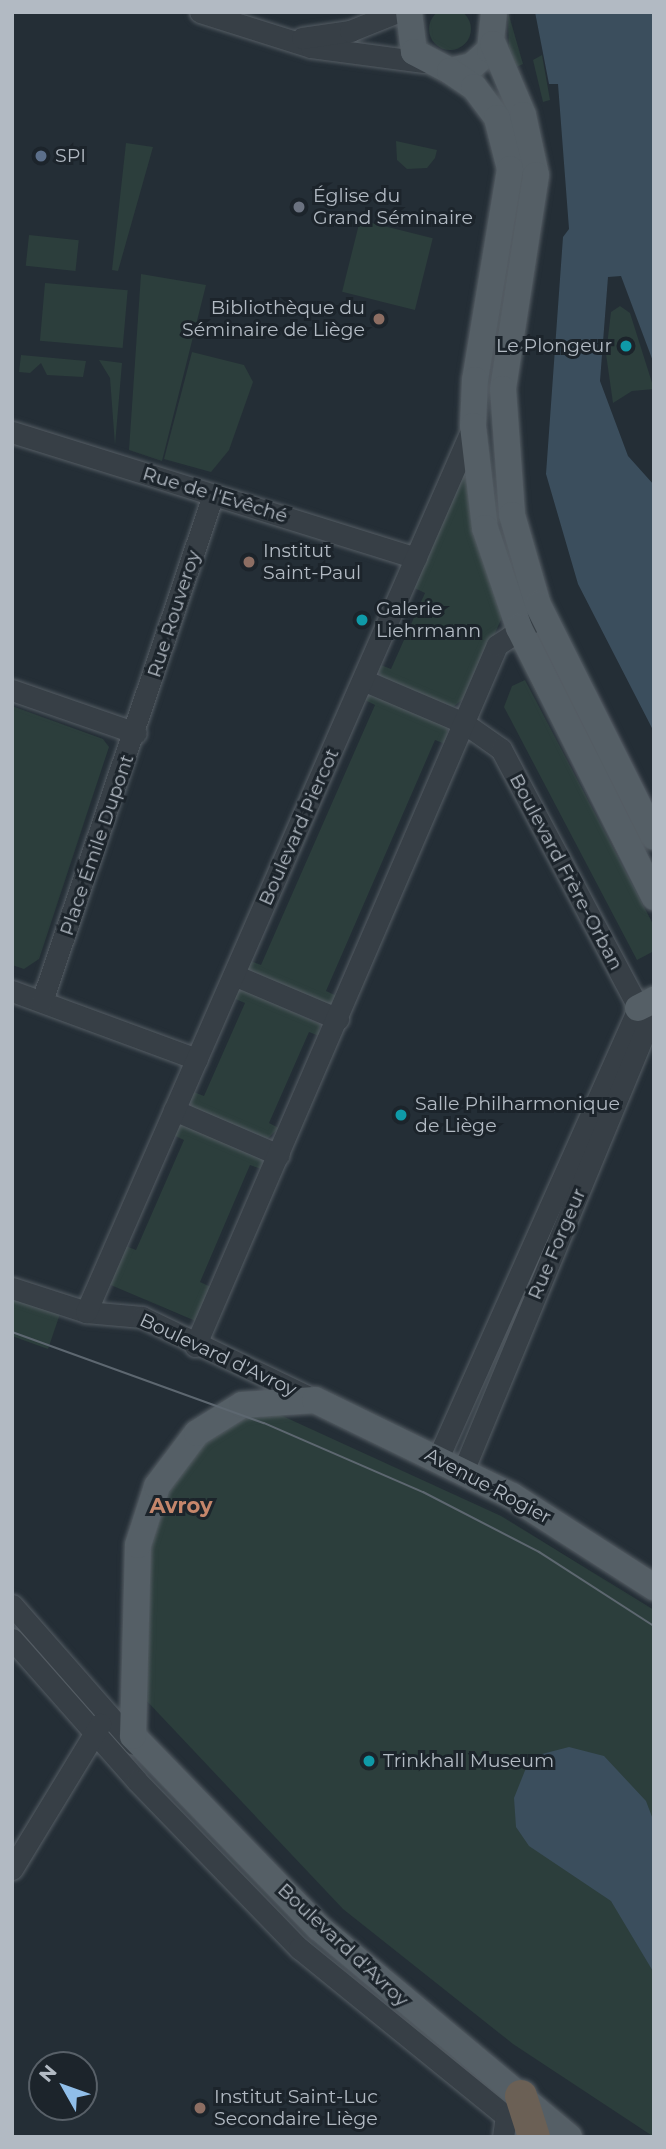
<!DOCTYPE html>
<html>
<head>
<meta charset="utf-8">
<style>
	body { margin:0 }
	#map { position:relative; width:666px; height:2149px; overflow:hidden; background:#242e36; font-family:Montserrat,sans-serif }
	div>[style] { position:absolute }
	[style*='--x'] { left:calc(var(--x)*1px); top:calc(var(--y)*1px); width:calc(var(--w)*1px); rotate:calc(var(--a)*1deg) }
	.green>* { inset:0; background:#2c3e3c; transform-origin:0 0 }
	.round { border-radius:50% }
	.water>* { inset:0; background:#3b4e5d }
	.roads { filter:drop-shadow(0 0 2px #555d64) drop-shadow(0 0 2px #555d64) }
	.minor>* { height:21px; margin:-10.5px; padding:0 10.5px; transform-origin:10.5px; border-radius:10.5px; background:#373f46 }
	.major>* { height:26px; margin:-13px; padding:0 13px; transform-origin:13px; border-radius:13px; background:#555f66 }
	.highway>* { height:32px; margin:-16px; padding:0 16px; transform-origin:16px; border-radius:16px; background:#6b6055 }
	.tram>* { height:2px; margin:-1px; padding:0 1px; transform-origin:1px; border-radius:1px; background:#5d6770 }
	.dots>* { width:19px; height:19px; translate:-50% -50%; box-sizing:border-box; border:4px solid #1c242b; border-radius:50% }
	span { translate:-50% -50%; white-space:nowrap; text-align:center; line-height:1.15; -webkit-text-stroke:6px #1c242b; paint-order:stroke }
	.poi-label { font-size:19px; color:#b2bac3 }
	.left { translate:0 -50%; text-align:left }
	.right { translate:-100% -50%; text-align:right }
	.street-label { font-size:19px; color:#b2bac3 }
	.neighbourhood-label { font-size:21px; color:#c5866b; font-weight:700 }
	.frame { position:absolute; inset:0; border:14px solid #b2bac3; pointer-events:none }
	.north { position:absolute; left:28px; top:2051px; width:70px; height:70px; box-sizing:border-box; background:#1c242b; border:2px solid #586068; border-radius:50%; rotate:310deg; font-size:19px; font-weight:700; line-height:28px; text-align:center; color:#b2bac3 }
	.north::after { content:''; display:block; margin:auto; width:24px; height:32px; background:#90bee9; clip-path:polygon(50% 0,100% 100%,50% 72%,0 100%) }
</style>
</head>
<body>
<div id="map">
	<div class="green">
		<div class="round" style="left:429px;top:8px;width:42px;height:42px"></div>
		<div style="clip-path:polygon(508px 12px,523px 64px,514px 68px,509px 54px)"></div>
		<div style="clip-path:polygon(542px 55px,550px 100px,543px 102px,533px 60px)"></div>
		<div style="clip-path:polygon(396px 141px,437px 150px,435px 158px,427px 168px,407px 169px,397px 160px)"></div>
		<div style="clip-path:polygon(126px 143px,153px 147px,118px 271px,112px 270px)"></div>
		<div style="left:360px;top:220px;width:75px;height:74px;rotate:14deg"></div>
		<div style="left:29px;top:235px;width:50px;height:31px;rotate:6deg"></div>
		<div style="clip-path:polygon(141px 274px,206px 285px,162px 461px,129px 450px)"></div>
		<div style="left:45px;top:283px;width:83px;height:58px;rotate:5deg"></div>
		<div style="clip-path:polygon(620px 306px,630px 313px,654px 389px,632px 391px,613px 403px,606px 354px,611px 312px)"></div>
		<div style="clip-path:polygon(192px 352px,244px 365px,253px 382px,229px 450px,211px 472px,164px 459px)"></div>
		<div style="clip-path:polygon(21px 355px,86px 361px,83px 377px,47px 375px,41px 363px,30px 373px,19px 372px)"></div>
		<div style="clip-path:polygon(99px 360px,122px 363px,115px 445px,110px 378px)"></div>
		<div style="clip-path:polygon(461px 473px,470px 475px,504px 613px,467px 696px,453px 707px,381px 678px,378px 669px,378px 664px,391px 669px,425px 593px,412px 587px)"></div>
		<div style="clip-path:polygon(525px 680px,654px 926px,654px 951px,637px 960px,504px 707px,512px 686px)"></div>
		<div style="clip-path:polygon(370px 693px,447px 725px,448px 745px,435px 740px,326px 991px,339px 997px,330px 1005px,249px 971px,248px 960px,261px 965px,375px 705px,363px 699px)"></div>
		<div style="clip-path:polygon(12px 706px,103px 739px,109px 747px,39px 959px,24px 969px,12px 965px)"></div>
		<div style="clip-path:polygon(241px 989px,320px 1024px,319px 1036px,309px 1032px,269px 1123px,279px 1128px,266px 1140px,193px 1109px,188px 1098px,191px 1091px,204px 1096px,245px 1003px,231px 997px)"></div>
		<div style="clip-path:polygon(181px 1124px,260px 1156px,265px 1165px,264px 1170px,250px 1165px,200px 1282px,213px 1288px,198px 1322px,106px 1283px,123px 1245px,136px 1250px,184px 1140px,171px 1134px)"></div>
		<div style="clip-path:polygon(12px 1290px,62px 1308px,48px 1349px,12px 1336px)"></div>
		<div style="clip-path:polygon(276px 1413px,501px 1516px,654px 1610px,654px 2137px,513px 2044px,343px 1909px,144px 1698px,152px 1518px,194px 1449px,242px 1418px)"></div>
	</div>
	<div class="water">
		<div style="clip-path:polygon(535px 12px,654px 12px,654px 364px,621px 276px,608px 277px,600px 381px,628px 456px,654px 485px,654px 732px,578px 584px,546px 474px,563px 237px,569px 229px,558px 84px,549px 84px)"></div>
		<div style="clip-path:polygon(569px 1747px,604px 1756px,646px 1801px,654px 1822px,654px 1973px,611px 1901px,529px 1846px,516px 1827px,514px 1798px,526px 1768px,542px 1754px)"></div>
	</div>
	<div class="roads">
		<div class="minor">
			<div style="--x:200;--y:12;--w:116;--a:17.5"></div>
			<div style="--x:311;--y:47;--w:114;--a:7.6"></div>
			<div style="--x:302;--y:38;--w:49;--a:-8.3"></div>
			<div style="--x:350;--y:31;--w:51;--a:-22"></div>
			<div style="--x:12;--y:432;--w:423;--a:17.3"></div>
			<div style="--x:363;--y:680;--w:110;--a:23.1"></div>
			<div style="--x:464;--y:723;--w:45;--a:35.1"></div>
			<div style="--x:501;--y:749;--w:305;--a:62"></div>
			<div style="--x:12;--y:690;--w:131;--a:19.1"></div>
			<div style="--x:234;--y:975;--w:113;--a:22.9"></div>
			<div style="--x:12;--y:991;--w:197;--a:20.2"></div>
			<div style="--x:42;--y:1001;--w:534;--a:-71.33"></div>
			<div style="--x:174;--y:1110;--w:114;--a:23.2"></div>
			<div style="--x:12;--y:1288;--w:78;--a:18"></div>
			<div style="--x:86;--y:1312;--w:56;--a:5.1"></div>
			<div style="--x:142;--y:1317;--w:192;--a:25.6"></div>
			<div style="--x:86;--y:1312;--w:967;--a:-66.4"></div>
			<div style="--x:195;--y:1346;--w:763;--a:-66.69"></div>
			<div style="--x:497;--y:645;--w:55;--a:-33.1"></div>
			<div style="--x:438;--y:1458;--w:492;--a:-66"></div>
			<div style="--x:463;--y:1471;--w:484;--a:-67.5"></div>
			<div style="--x:12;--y:1605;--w:185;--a:48.7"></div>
			<div style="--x:12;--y:1639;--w:189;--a:48.6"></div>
			<div style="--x:137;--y:1781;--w:233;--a:45.9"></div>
			<div style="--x:299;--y:1948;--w:267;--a:39.1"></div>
			<div style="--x:506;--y:2116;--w:21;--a:98"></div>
			<div style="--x:12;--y:1869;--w:170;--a:-58.7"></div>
		</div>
		<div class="major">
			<div style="--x:409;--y:12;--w:40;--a:82.9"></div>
			<div style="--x:414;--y:52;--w:41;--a:27.8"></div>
			<div style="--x:450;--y:71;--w:23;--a:-13"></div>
			<div style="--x:472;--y:66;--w:24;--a:-42"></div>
			<div style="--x:490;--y:50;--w:38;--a:-84"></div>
			<div style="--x:493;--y:44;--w:77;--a:67.1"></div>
			<div style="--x:523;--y:115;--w:61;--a:77.8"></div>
			<div style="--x:536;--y:175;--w:217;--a:98.8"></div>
			<div style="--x:503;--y:389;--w:126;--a:85.9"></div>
			<div style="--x:512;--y:515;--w:94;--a:73.9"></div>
			<div style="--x:538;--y:605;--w:259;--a:63.4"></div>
			<div style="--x:450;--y:71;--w:29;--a:34"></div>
			<div style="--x:474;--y:87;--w:39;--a:53"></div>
			<div style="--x:497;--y:118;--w:53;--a:75.7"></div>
			<div style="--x:510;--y:169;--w:214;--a:99.4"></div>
			<div style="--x:475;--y:380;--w:46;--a:92.5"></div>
			<div style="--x:473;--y:426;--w:103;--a:83.3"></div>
			<div style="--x:485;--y:528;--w:106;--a:71.2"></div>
			<div style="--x:519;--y:628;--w:301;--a:63.3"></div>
			<div style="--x:638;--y:1008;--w:18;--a:-27"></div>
			<div style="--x:569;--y:2137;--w:326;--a:-140.1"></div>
			<div style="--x:319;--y:1928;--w:267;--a:-134.1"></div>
			<div style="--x:133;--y:1736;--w:191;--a:-88.5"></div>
			<div style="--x:138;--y:1545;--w:62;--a:-72.1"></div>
			<div style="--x:157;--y:1486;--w:66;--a:-53"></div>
			<div style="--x:197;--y:1433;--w:53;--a:-31.9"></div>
			<div style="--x:242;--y:1405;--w:73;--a:-3.9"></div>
			<div style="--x:315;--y:1400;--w:219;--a:26"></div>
			<div style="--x:512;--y:1496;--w:169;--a:32.7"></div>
		</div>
		<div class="highway">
			<div style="--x:521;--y:2096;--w:43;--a:72.4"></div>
		</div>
	</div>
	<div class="tram">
		<div style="--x:12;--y:1332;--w:268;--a:19.9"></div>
		<div style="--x:264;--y:1423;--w:173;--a:23.5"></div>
		<div style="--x:423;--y:1492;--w:131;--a:27.3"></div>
		<div style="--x:539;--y:1552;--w:137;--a:32.8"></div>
	</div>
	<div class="dots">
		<div style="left:41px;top:156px;background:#5c6f8a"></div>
		<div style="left:299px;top:207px;background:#6b7280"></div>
		<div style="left:379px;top:319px;background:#8d6e63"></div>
		<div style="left:626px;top:346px;background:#0f9aa8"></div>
		<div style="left:249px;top:562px;background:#8d6e63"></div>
		<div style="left:362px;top:620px;background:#0f9aa8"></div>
		<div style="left:401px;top:1115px;background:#0f9aa8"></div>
		<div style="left:369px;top:1761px;background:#0f9aa8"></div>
		<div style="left:200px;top:2108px;background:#8d6e63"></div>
	</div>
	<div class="poi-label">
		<span class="left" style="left:55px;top:156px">SPI</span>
		<span class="left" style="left:313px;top:207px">Église du<br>Grand Séminaire</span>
		<span class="right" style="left:365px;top:319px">Bibliothèque du<br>Séminaire de Liège</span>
		<span class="right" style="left:612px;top:346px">Le Plongeur</span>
		<span class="left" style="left:263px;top:562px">Institut<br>Saint-Paul</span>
		<span class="left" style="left:376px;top:620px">Galerie<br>Liehrmann</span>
		<span class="left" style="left:415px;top:1115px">Salle Philharmonique<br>de Liège</span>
		<span class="left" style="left:383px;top:1761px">Trinkhall Museum</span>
		<span class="left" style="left:214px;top:2108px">Institut Saint-Luc<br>Secondaire Liège</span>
	</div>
	<div class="street-label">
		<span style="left:215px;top:495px;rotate:17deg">Rue de l'Evêché</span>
		<span style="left:174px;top:614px;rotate:-72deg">Rue Rouveroy</span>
		<span style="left:299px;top:827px;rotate:-66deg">Boulevard Piercot</span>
		<span style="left:97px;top:845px;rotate:-71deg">Place Émile Dupont</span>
		<span style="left:566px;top:872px;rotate:62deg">Boulevard Frère-Orban</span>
		<span style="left:557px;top:1244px;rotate:-67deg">Rue Forgeur</span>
		<span style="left:218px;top:1355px;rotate:25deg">Boulevard d'Avroy</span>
		<span style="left:488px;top:1486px;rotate:28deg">Avenue Rogier</span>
		<span style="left:343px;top:1945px;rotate:43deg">Boulevard d'Avroy</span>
	</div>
	<div class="neighbourhood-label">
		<span style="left:181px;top:1506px">Avroy</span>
	</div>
	<div class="frame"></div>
	<div class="north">N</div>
</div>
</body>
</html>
